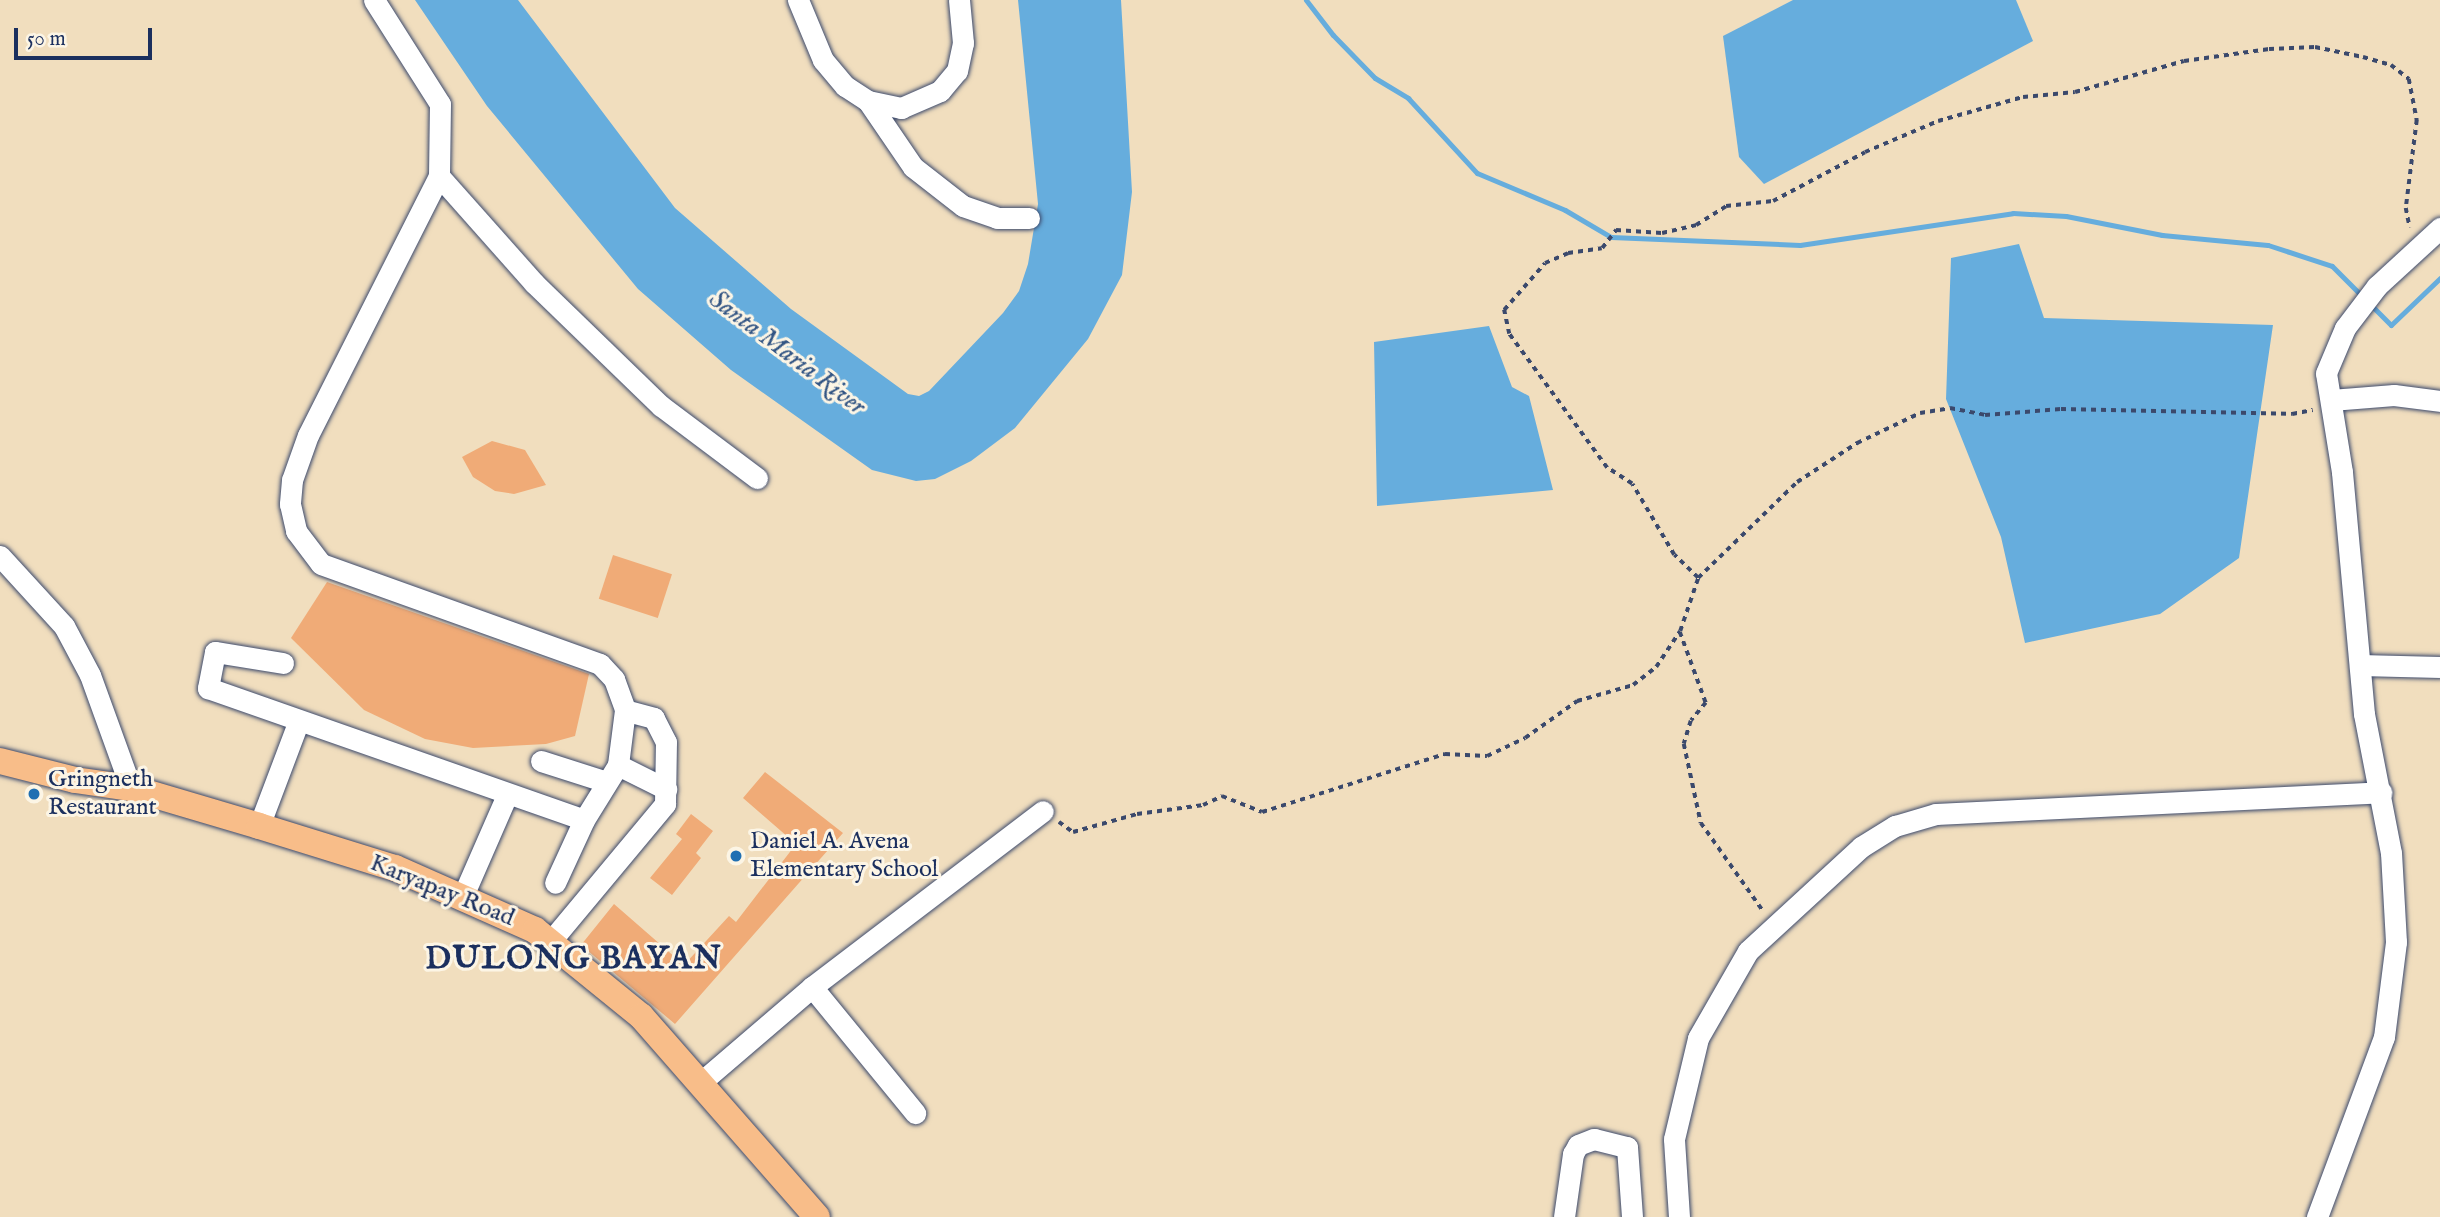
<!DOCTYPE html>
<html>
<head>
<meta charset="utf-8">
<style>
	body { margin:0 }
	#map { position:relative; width:2440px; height:1217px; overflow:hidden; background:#f1debe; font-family:"IM FELL English",serif }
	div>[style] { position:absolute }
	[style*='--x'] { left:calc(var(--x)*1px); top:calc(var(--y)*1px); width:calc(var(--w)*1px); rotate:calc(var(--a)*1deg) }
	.water>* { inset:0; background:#66addd }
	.stream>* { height:5px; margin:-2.5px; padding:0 2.5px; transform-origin:2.5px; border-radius:2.5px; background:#66addd }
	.building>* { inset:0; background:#f0ab77; transform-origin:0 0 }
	.path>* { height:3.5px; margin-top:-1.75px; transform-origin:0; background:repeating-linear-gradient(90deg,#3b496c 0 5px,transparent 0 10px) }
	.roads { filter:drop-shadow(0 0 2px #3b496c) drop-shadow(0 0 2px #3b496c) }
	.minor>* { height:21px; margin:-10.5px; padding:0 10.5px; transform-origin:10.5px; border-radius:10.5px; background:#fff }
	.major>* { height:26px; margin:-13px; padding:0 13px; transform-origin:13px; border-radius:13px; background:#f8bd89 }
	.dots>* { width:19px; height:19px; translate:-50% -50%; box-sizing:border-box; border:4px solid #fcf5e5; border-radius:50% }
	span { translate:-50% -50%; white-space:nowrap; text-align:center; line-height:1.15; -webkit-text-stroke:6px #fcf5e5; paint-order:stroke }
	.poi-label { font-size:24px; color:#1b2f5e }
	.left { translate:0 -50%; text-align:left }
	.street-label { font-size:24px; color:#1b2f5e }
	.water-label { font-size:26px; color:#325584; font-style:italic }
	.district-label { font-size:32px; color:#1b2f5e; font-weight:700; letter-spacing:2px }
	.scale { position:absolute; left:14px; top:28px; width:138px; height:32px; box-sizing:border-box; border:4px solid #1b2f5e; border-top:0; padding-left:9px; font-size:21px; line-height:24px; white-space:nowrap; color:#1b2f5e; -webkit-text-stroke:5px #fcf5e5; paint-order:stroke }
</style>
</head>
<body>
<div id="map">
	<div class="water">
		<div style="clip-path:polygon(415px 0,518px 0,675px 208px,791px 309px,908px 394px,919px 396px,929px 391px,1003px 313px,1019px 291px,1028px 264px,1038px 204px,1018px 0,1121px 0,1132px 192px,1122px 275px,1088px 339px,1015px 428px,971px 461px,935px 479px,916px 481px,872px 470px,731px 370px,638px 289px,487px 106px)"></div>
		<div style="clip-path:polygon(1793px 0,2016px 0,2033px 41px,1764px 184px,1739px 157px,1723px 36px)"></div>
		<div style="clip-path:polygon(2019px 244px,2044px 318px,2273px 325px,2239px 558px,2160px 614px,2025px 643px,2001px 537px,1946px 399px,1951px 258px)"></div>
		<div style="clip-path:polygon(1489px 326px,1512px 387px,1529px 396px,1553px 490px,1377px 506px,1374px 342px)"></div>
	</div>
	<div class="stream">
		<div style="--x:1306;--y:0;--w:44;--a:52.4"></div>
		<div style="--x:1333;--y:35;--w:60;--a:45.7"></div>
		<div style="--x:1375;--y:78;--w:39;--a:31"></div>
		<div style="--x:1408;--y:98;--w:102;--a:47.4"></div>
		<div style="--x:1477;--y:173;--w:95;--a:22.8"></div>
		<div style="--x:1565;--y:210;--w:53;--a:30.4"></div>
		<div style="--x:1611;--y:237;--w:189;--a:2.4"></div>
		<div style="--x:1800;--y:245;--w:215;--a:-8.5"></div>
		<div style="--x:2013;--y:213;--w:53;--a:3.2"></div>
		<div style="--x:2066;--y:216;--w:98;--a:11.2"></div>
		<div style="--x:2162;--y:235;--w:106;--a:5.4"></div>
		<div style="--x:2268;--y:245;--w:67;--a:18.2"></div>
		<div style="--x:2332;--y:266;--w:42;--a:45"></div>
		<div style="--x:2369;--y:303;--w:31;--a:45"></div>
		<div style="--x:2391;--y:325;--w:68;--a:-43.8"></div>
	</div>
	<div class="building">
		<div style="clip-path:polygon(492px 441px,525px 450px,546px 485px,514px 494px,495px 491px,473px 477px,462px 457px)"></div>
		<div style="left:613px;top:555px;width:62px;height:46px;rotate:18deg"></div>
		<div style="clip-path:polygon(327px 582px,589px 674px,575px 736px,546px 744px,473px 748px,425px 739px,364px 710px,291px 638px)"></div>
		<div style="clip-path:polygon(765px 772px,843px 833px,675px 1024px,581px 945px,614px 904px,684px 965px,729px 916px,736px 922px,796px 844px,743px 798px)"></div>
		<div style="clip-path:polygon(691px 814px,713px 831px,696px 853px,701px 858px,672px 895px,650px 878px,682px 839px,676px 834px)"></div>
	</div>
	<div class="path">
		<div style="--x:1698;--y:578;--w:33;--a:-136"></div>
		<div style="--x:1674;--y:555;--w:82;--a:-120.6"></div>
		<div style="--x:1632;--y:484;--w:30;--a:-147"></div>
		<div style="--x:1607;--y:468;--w:166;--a:-126.2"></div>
		<div style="--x:1509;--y:334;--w:25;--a:-102"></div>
		<div style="--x:1504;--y:310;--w:62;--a:-48.9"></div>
		<div style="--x:1545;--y:263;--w:25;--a:-23"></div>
		<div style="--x:1568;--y:253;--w:34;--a:-8"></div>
		<div style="--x:1602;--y:248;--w:23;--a:-52"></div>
		<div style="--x:1616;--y:230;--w:46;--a:3.7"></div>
		<div style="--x:1662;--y:233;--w:35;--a:-13"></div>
		<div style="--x:1696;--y:225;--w:36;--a:-32"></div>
		<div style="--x:1726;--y:206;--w:47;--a:-6.1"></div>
		<div style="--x:1773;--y:201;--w:104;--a:-28"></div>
		<div style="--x:1865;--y:152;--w:79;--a:-23"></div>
		<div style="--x:1938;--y:121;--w:88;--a:-15.8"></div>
		<div style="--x:2023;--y:97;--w:52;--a:-5.5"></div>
		<div style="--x:2075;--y:92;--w:113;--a:-15.9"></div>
		<div style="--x:2184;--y:61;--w:86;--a:-8"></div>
		<div style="--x:2269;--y:49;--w:46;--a:-2.5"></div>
		<div style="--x:2315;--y:47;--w:49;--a:11.8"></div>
		<div style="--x:2363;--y:57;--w:29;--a:16"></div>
		<div style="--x:2391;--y:65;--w:23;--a:38"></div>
		<div style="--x:2409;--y:79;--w:42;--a:79"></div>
		<div style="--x:2417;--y:120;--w:89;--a:97.1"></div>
		<div style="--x:2406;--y:208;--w:20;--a:79"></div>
		<div style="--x:1680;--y:632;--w:76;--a:69.9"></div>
		<div style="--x:1706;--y:703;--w:23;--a:130"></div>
		<div style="--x:1691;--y:721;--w:24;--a:107"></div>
		<div style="--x:1684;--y:744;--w:81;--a:77.9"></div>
		<div style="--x:1701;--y:823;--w:108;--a:54.8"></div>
		<div style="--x:1059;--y:822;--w:17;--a:36"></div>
		<div style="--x:1073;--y:832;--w:66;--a:-15.7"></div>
		<div style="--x:1137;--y:814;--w:67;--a:-7.8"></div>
		<div style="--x:1203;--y:805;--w:21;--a:-25"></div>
		<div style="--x:1222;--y:796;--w:43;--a:21.8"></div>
		<div style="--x:1262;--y:812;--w:192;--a:-17.6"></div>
		<div style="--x:1445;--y:754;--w:42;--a:2.7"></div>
		<div style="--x:1487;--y:756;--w:42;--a:-25.3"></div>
		<div style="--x:1525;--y:738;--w:64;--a:-35.4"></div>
		<div style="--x:1577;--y:701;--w:58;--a:-15.9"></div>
		<div style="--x:1633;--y:685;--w:29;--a:-38"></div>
		<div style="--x:1656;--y:667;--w:43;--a:-56.3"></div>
		<div style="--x:1680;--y:631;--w:56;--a:-71.2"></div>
		<div style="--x:1698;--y:578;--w:138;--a:-44.1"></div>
		<div style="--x:1797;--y:482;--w:72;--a:-33"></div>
		<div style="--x:1857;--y:443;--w:70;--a:-25.5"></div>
		<div style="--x:1920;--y:413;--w:30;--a:-9"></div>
		<div style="--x:1950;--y:408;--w:36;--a:11"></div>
		<div style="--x:1985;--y:415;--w:76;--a:-4.5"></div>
		<div style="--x:2061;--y:409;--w:231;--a:1.2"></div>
		<div style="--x:2292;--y:414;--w:21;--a:-11"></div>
	</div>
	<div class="roads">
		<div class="minor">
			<div style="--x:374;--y:0;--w:123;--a:57.6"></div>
			<div style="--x:440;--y:104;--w:72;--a:90.8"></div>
			<div style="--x:439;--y:176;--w:290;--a:116.8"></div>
			<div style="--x:308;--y:435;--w:48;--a:109.6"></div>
			<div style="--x:292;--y:480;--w:24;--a:95"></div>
			<div style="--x:290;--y:504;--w:28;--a:77"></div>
			<div style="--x:296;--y:531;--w:41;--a:52.9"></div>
			<div style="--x:321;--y:564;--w:296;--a:19.7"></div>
			<div style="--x:600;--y:664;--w:21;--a:47"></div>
			<div style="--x:614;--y:679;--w:33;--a:70"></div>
			<div style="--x:625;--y:710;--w:55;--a:97.3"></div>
			<div style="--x:618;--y:765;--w:65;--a:121.7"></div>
			<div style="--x:584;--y:820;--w:69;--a:114.7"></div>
			<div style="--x:798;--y:0;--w:65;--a:67.4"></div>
			<div style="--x:823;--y:60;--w:34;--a:50"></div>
			<div style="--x:845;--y:86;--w:27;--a:33"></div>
			<div style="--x:868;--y:101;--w:34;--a:12"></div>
			<div style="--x:901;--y:108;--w:43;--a:-23.6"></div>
			<div style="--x:940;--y:91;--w:26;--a:-50"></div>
			<div style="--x:957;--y:71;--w:29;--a:-78"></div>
			<div style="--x:963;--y:43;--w:43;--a:-95.3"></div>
			<div style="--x:868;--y:101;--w:80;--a:55.7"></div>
			<div style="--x:913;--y:167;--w:63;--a:38"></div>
			<div style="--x:963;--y:206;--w:36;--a:19"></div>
			<div style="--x:997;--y:218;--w:32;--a:0"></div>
			<div style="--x:439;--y:176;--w:143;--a:48.4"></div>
			<div style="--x:534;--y:283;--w:177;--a:44.1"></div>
			<div style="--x:661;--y:406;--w:120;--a:36.9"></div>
			<div style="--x:2331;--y:400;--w:63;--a:-4.5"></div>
			<div style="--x:2394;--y:395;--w:46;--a:7.4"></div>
			<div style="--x:0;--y:556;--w:95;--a:47.6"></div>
			<div style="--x:64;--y:626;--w:55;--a:62"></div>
			<div style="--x:90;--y:675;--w:120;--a:70.1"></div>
			<div style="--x:283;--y:663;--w:69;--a:-170.8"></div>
			<div style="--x:215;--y:652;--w:37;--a:101"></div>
			<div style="--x:208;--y:688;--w:398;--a:19.3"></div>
			<div style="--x:2360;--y:665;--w:80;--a:1.4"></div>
			<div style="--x:541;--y:761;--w:69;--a:17.7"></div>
			<div style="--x:618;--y:765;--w:54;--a:26.6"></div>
			<div style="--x:259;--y:826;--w:110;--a:-69.3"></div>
			<div style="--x:462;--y:898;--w:112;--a:-66.4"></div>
			<div style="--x:550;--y:942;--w:180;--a:-50.2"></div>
			<div style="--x:665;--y:804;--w:62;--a:-89.1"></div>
			<div style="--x:666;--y:742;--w:27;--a:-117"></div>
			<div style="--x:654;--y:718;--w:30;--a:-165"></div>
			<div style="--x:812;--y:987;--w:163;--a:50.7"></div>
			<div style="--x:700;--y:1083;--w:148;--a:-40.6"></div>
			<div style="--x:812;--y:987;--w:290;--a:-37.3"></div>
			<div style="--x:1564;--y:1217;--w:64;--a:-81.9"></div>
			<div style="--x:1573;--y:1154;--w:10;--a:-61"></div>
			<div style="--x:1578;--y:1145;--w:17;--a:-21"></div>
			<div style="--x:1594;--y:1139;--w:34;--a:14"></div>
			<div style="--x:1627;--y:1147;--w:70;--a:85.9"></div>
			<div style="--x:1679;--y:1217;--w:78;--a:-93.7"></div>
			<div style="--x:1674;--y:1139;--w:104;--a:-76.6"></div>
			<div style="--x:1698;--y:1038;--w:100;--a:-60.1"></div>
			<div style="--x:1748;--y:951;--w:154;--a:-42.6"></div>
			<div style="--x:1861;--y:847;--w:40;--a:-32"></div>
			<div style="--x:1895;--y:826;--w:43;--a:-16.3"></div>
			<div style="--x:1936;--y:814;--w:446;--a:-2.8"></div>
			<div style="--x:2317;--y:1217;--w:192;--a:-69.6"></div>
			<div style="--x:2384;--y:1037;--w:96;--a:-82.8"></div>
			<div style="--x:2396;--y:942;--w:89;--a:-93.2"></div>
			<div style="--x:2391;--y:853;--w:142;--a:-101"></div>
			<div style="--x:2364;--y:714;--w:243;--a:-95.2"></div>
			<div style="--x:2342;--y:472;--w:100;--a:-99.2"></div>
			<div style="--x:2326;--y:373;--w:49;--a:-67.1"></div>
			<div style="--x:2345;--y:328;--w:53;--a:-52.7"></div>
			<div style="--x:2377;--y:286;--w:86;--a:-42.6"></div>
		</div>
		<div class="major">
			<div style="--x:0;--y:761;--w:77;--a:14.2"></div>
			<div style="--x:75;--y:780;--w:57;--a:8.1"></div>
			<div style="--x:131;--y:788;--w:134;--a:16.5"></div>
			<div style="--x:259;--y:826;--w:142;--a:17.2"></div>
			<div style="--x:395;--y:868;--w:153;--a:23.9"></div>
			<div style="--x:535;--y:930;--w:136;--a:39.1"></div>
			<div style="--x:641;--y:1016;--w:267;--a:48.8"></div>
		</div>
	</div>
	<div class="dots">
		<div style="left:34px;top:794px;background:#1f6fb2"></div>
		<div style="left:736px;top:856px;background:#1f6fb2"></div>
	</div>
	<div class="poi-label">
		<span class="left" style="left:48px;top:794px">Gringneth<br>Restaurant</span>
		<span class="left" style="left:750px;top:856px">Daniel A. Avena<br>Elementary School</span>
	</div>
	<div class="street-label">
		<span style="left:442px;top:891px;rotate:22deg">Karyapay Road</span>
	</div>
	<div class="water-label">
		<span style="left:787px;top:353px;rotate:37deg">Santa Maria River</span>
	</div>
	<div class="district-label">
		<span style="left:574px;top:960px">DULONG BAYAN</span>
	</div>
	<div class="scale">50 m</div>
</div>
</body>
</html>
